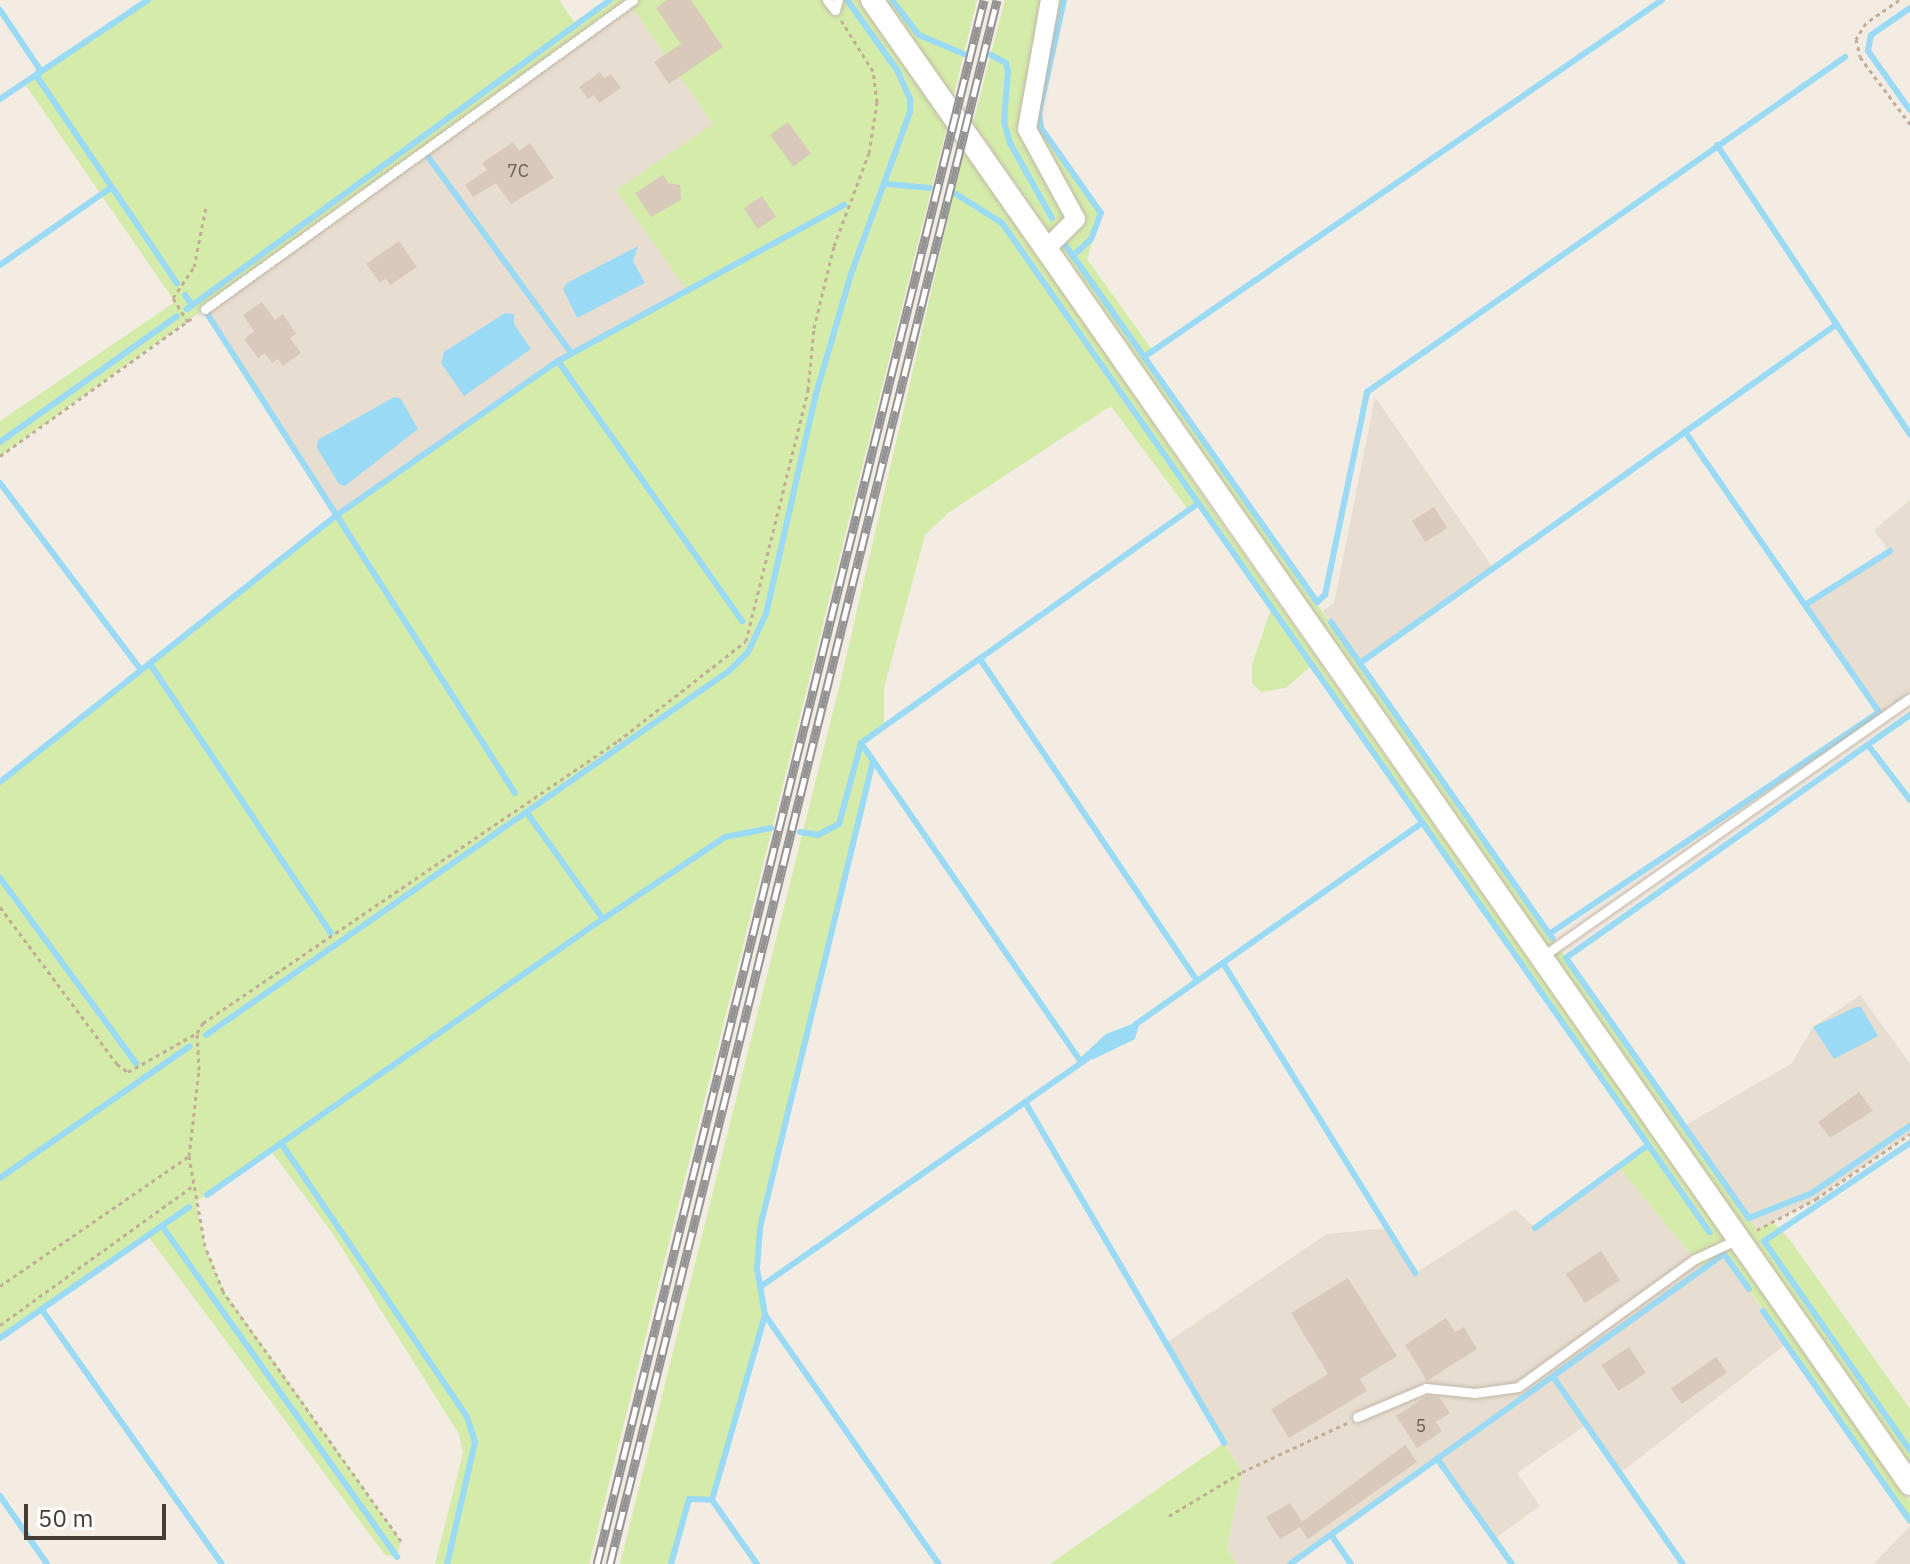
<!DOCTYPE html>
<html>
<head>
<meta charset="utf-8">
<style>
	body { margin:0 }
	#map { position:relative; width:1910px; height:1564px; overflow:hidden; background:#f3ece3; font-family:"IBM Plex Sans",sans-serif }
	div>[style] { position:absolute }
	[style*='--x'] { left:calc(var(--x)*1px); top:calc(var(--y)*1px); width:calc(var(--w)*1px); rotate:calc(var(--a)*1deg) }
	.residential>* { inset:0; background:#e7ded1 }
	.green>* { inset:0; background:#d4eba9 }
	.water>* { inset:0; background:#9adaf5 }
	.stream>* { height:6px; margin:-3px; padding:0 3px; transform-origin:3px; border-radius:3px; background:#9adaf5 }
	.building>* { inset:0; background:#d8c9bb; transform-origin:0 0 }
	.path>* { height:3px; margin-top:-1.5px; transform-origin:0; background:repeating-linear-gradient(90deg,#c2ad96 0 4px,transparent 0 8px) }
	.roads { filter:drop-shadow(0 0 2px #c2b6a8) drop-shadow(0 0 2px #c2b6a8) }
	.service>* { height:9px; margin:-4.5px; padding:0 4.5px; transform-origin:4.5px; border-radius:4.5px; background:#fff }
	.minor>* { height:18px; margin:-9px; padding:0 9px; transform-origin:9px; border-radius:9px; background:#fff }
	.tertiary>* { height:22px; margin:-11px; padding:0 11px; transform-origin:11px; border-radius:11px; background:#fff }
	.rail>* { height:9px; margin-top:-4.5px; transform-origin:0; background:repeating-linear-gradient(90deg,#fff 0 18px,#949494 0 36px); box-sizing:border-box; border-block:2px solid #949494 }
	span { translate:-50% -50%; white-space:nowrap; text-align:center; line-height:1.15; -webkit-text-stroke:6px #fff; paint-order:stroke }
	.number-label { font-size:18px; color:#6a5f55 }
	.number-label span { -webkit-text-stroke-width:0 }
	.scale { position:absolute; left:24px; top:1504px; width:142px; height:36px; box-sizing:border-box; border:4px solid #453c33; border-top:0; padding-left:10px; font-size:24px; line-height:28px; white-space:nowrap; color:#453c33; -webkit-text-stroke:6px #fff; paint-order:stroke }
</style>
</head>
<body>
<div id="map">
	<div class="residential">
		<div style="clip-path:polygon(629px 3px,713px 124px,688px 290px,558px 361px,337px 515px,205px 309px)"></div>
		<div style="clip-path:polygon(1375px 397px,1493px 568px,1360px 663px,1323px 611px,1334px 603px)"></div>
		<div style="clip-path:polygon(1910px 500px,1910px 698px,1883px 719px,1805px 605px,1889px 551px,1874px 530px)"></div>
		<div style="clip-path:polygon(1860px 995px,1910px 1063px,1910px 1134px,1816px 1199px,1757px 1230px,1684px 1126px,1791px 1064px,1813px 1027px)"></div>
		<div style="clip-path:polygon(1619px 1167px,1703px 1269px,1724px 1254px,1786px 1344px,1620px 1473px,1586px 1425px,1517px 1473px,1540px 1506px,1494px 1539px,1438px 1460px,1290px 1564px,1237px 1564px,1227px 1549px,1242px 1472px,1166px 1343px,1327px 1234px,1388px 1228px,1416px 1273px,1515px 1209px,1536px 1228px)"></div>
		<div style="clip-path:polygon(1910px 1526px,1910px 1564px,1873px 1564px)"></div>
	</div>
	<div class="green">
		<div style="clip-path:polygon(148px 0,559px 0,576px 25px,610px 0,861px 0,948px 122px,589px 1564px,435px 1564px,463px 1453px,459px 1434px,333px 1234px,271px 1151px,196px 1202px,205px 1246px,224px 1291px,401px 1541px,397px 1557px,385px 1555px,148px 1236px,0 1338px,0 782px,337px 515px,558px 361px,687px 290px,616px 190px,713px 124px,629px 3px,0 456px,0 421px,175px 302px,25px 84px)"></div>
		<div style="clip-path:polygon(884px 0,977px 0,953px 98px)"></div>
		<div style="clip-path:polygon(1005px 0,1064px 0,1039px 113px,1041px 128px,1101px 213px,1087px 259px,1153px 351px,1144px 358px,1757px 1229px,1773px 1222px,1790px 1240px,1910px 1409px,1910px 1467px,973px 123px)"></div>
		<div style="clip-path:polygon(965px 146px,1205px 499px,1910px 1502px,1910px 1521px,1725px 1255px,1703px 1269px,1619px 1167px,1648px 1145px,1311px 666px,1286px 688px,1261px 692px,1252px 683px,1252px 665px,1271px 609px,1198px 505px,1189px 511px,1111px 406px,948px 513px,925px 535px,884px 688px,884px 727px,861px 743px,873px 761px,760px 1228px,757px 1268px,765px 1315px,712px 1500px,689px 1500px,671px 1564px,620px 1564px,841px 679px)"></div>
		<div style="clip-path:polygon(1224px 1443px,1242px 1472px,1227px 1549px,1237px 1564px,1050px 1564px)"></div>
	</div>
	<div class="water">
		<div style="clip-path:polygon(638px 246px,633px 261px,645px 283px,577px 318px,563px 289px,567px 283px)"></div>
		<div style="clip-path:polygon(505px 313px,514px 314px,514px 324px,531px 349px,464px 396px,441px 363px,444px 352px)"></div>
		<div style="clip-path:polygon(394px 397px,401px 399px,418px 429px,345px 486px,339px 484px,317px 448px,318px 440px)"></div>
		<div style="clip-path:polygon(1856px 1007px,1861px 1007px,1878px 1036px,1834px 1059px,1813px 1027px)"></div>
		<div style="clip-path:polygon(1140px 1021px,1135px 1039px,1094px 1059px,1079px 1059px,1106px 1034px)"></div>
	</div>
	<div class="stream">
		<div style="--x:892;--y:0;--w:44;--a:52.4"></div>
		<div style="--x:919;--y:35;--w:49;--a:22.9"></div>
		<div style="--x:1064;--y:0;--w:116;--a:102.5"></div>
		<div style="--x:1039;--y:113;--w:15;--a:82"></div>
		<div style="--x:1041;--y:128;--w:104;--a:54.8"></div>
		<div style="--x:1101;--y:213;--w:28;--a:111"></div>
		<div style="--x:1091;--y:239;--w:25;--a:137"></div>
		<div style="--x:1910;--y:8;--w:47;--a:145.3"></div>
		<div style="--x:1871;--y:35;--w:16;--a:101"></div>
		<div style="--x:1868;--y:51;--w:72;--a:54.6"></div>
		<div style="--x:0;--y:10;--w:70;--a:56.1"></div>
		<div style="--x:39;--y:68;--w:10;--a:96"></div>
		<div style="--x:38;--y:78;--w:248;--a:55.9"></div>
		<div style="--x:991;--y:55;--w:17;--a:28"></div>
		<div style="--x:1006;--y:63;--w:8;--a:76"></div>
		<div style="--x:1008;--y:71;--w:51;--a:94.5"></div>
		<div style="--x:1004;--y:122;--w:22;--a:74"></div>
		<div style="--x:1010;--y:143;--w:86;--a:60.8"></div>
		<div style="--x:0;--y:99;--w:178;--a:-33.8"></div>
		<div style="--x:1717;--y:145;--w:348;--a:56.3"></div>
		<div style="--x:429;--y:158;--w:241;--a:53.9"></div>
		<div style="--x:887;--y:184;--w:43;--a:5.3"></div>
		<div style="--x:956;--y:194;--w:54;--a:32.2"></div>
		<div style="--x:1002;--y:223;--w:1233;--a:54.97"></div>
		<div style="--x:1066;--y:246;--w:436;--a:54.8"></div>
		<div style="--x:1317;--y:602;--w:11;--a:-41"></div>
		<div style="--x:1325;--y:595;--w:207;--a:-78.3"></div>
		<div style="--x:1367;--y:392;--w:584;--a:-35.02"></div>
		<div style="--x:0;--y:265;--w:136;--a:-34.9"></div>
		<div style="--x:185;--y:295;--w:12;--a:55"></div>
		<div style="--x:187;--y:309;--w:524;--a:-36.15"></div>
		<div style="--x:208;--y:315;--w:568;--a:57.29"></div>
		<div style="--x:1144;--y:357;--w:629;--a:-34.57"></div>
		<div style="--x:558;--y:361;--w:319;--a:54.7"></div>
		<div style="--x:0;--y:442;--w:217;--a:-35.4"></div>
		<div style="--x:0;--y:483;--w:234;--a:53"></div>
		<div style="--x:1805;--y:605;--w:101;--a:-32.4"></div>
		<div style="--x:1331;--y:622;--w:386;--a:55"></div>
		<div style="--x:980;--y:659;--w:388;--a:56"></div>
		<div style="--x:1360;--y:663;--w:585;--a:-35.4"></div>
		<div style="--x:150;--y:664;--w:324;--a:56.1"></div>
		<div style="--x:1910;--y:715;--w:421;--a:144.8"></div>
		<div style="--x:1566;--y:958;--w:318;--a:54.9"></div>
		<div style="--x:1749;--y:1218;--w:68;--a:-21.6"></div>
		<div style="--x:1812;--y:1193;--w:119;--a:-34.4"></div>
		<div style="--x:861;--y:743;--w:388;--a:55.4"></div>
		<div style="--x:1868;--y:745;--w:69;--a:52.6"></div>
		<div style="--x:0;--y:782;--w:430;--a:-38.4"></div>
		<div style="--x:337;--y:515;--w:269;--a:-34.9"></div>
		<div style="--x:558;--y:361;--w:326;--a:-28.6"></div>
		<div style="--x:800;--y:832;--w:18;--a:9"></div>
		<div style="--x:818;--y:835;--w:24;--a:-28"></div>
		<div style="--x:839;--y:824;--w:84;--a:-74.8"></div>
		<div style="--x:861;--y:743;--w:412;--a:-35.4"></div>
		<div style="--x:0;--y:878;--w:230;--a:53.7"></div>
		<div style="--x:603;--y:919;--w:147;--a:-33.9"></div>
		<div style="--x:725;--y:837;--w:47;--a:-11.1"></div>
		<div style="--x:1549;--y:934;--w:398;--a:-33.9"></div>
		<div style="--x:1879;--y:712;--w:341;--a:-124.7"></div>
		<div style="--x:1223;--y:963;--w:365;--a:58.2"></div>
		<div style="--x:1136;--y:1024;--w:350;--a:-35.1"></div>
		<div style="--x:206;--y:1035;--w:637;--a:-34.84"></div>
		<div style="--x:729;--y:671;--w:27;--a:-45"></div>
		<div style="--x:748;--y:652;--w:42;--a:-64.7"></div>
		<div style="--x:766;--y:614;--w:226;--a:-77.2"></div>
		<div style="--x:816;--y:394;--w:125;--a:-73.7"></div>
		<div style="--x:851;--y:274;--w:172;--a:-70"></div>
		<div style="--x:910;--y:112;--w:13;--a:-90"></div>
		<div style="--x:910;--y:99;--w:32;--a:-114"></div>
		<div style="--x:897;--y:70;--w:86;--a:-125.5"></div>
		<div style="--x:1025;--y:1102;--w:395;--a:59.7"></div>
		<div style="--x:281;--y:1143;--w:331;--a:55.8"></div>
		<div style="--x:467;--y:1417;--w:26;--a:72"></div>
		<div style="--x:475;--y:1442;--w:125;--a:102.9"></div>
		<div style="--x:1910;--y:1143;--w:176;--a:146.1"></div>
		<div style="--x:1764;--y:1241;--w:255;--a:55.1"></div>
		<div style="--x:0;--y:1178;--w:231;--a:-34.8"></div>
		<div style="--x:207;--y:1195;--w:483;--a:-34.9"></div>
		<div style="--x:603;--y:919;--w:130;--a:-125.6"></div>
		<div style="--x:162;--y:1226;--w:406;--a:54.6"></div>
		<div style="--x:1535;--y:1228;--w:140;--a:-36.3"></div>
		<div style="--x:760;--y:1287;--w:400;--a:-34.9"></div>
		<div style="--x:42;--y:1310;--w:311;--a:54.7"></div>
		<div style="--x:1763;--y:1311;--w:256;--a:55"></div>
		<div style="--x:765;--y:1315;--w:304;--a:55.1"></div>
		<div style="--x:0;--y:1338;--w:230;--a:-34.7"></div>
		<div style="--x:1554;--y:1378;--w:226;--a:55.3"></div>
		<div style="--x:1438;--y:1460;--w:128;--a:54.6"></div>
		<div style="--x:0;--y:1496;--w:83;--a:55.3"></div>
		<div style="--x:712;--y:1500;--w:78;--a:54.9"></div>
		<div style="--x:1332;--y:1536;--w:34;--a:56"></div>
		<div style="--x:671;--y:1564;--w:67;--a:-74.5"></div>
		<div style="--x:689;--y:1499;--w:23;--a:2"></div>
		<div style="--x:712;--y:1500;--w:192;--a:-74"></div>
		<div style="--x:765;--y:1315;--w:48;--a:-99.7"></div>
		<div style="--x:757;--y:1268;--w:40;--a:-85.7"></div>
		<div style="--x:760;--y:1228;--w:480;--a:-76.4"></div>
		<div style="--x:1290;--y:1564;--w:533;--a:-35.54"></div>
		<div style="--x:1724;--y:1254;--w:43;--a:54.5"></div>
	</div>
	<div class="building">
		<div style="clip-path:polygon(667px 0,691px 0,723px 47px,669px 84px,654px 62px,681px 44px,656px 8px)"></div>
		<div style="clip-path:polygon(600px 72px,604px 78px,611px 74px,621px 88px,599px 103px,594px 95px,588px 99px,579px 87px)"></div>
		<div style="left:788px;top:122px;width:39px;height:22px;rotate:54deg"></div>
		<div style="clip-path:polygon(513px 142px,519px 151px,530px 143px,554px 178px,511px 204px,496px 183px,473px 197px,465px 185px,487px 170px,482px 163px)"></div>
		<div style="clip-path:polygon(663px 175px,668px 183px,680px 185px,681px 200px,651px 217px,635px 193px)"></div>
		<div style="left:762px;top:196px;width:25px;height:22px;rotate:56deg"></div>
		<div style="clip-path:polygon(399px 241px,417px 267px,390px 285px,386px 278px,380px 283px,366px 264px)"></div>
		<div style="clip-path:polygon(262px 302px,275px 320px,283px 314px,296px 334px,290px 338px,301px 353px,283px 366px,278px 359px,272px 363px,265px 353px,258px 358px,244px 339px,254px 331px,243px 315px)"></div>
		<div style="left:1434px;top:507px;width:25px;height:26px;rotate:58deg"></div>
		<div style="clip-path:polygon(1859px 1092px,1873px 1111px,1830px 1138px,1818px 1122px)"></div>
		<div style="left:1601px;top:1251px;width:35px;height:42px;rotate:57deg"></div>
		<div style="clip-path:polygon(1348px 1278px,1397px 1356px,1360px 1379px,1367px 1391px,1289px 1438px,1271px 1409px,1328px 1374px,1291px 1313px)"></div>
		<div style="clip-path:polygon(1446px 1318px,1455px 1332px,1464px 1327px,1477px 1349px,1427px 1381px,1405px 1345px)"></div>
		<div style="left:1629px;top:1347px;width:31px;height:33px;rotate:57deg"></div>
		<div style="left:1716px;top:1357px;width:19px;height:55px;rotate:55deg"></div>
		<div style="clip-path:polygon(1427px 1396px,1439px 1397px,1450px 1413px,1436px 1422px,1442px 1431px,1417px 1448px,1396px 1416px)"></div>
		<div style="clip-path:polygon(1405px 1445px,1417px 1462px,1308px 1539px,1300px 1527px,1280px 1539px,1266px 1517px,1290px 1503px,1302px 1522px)"></div>
	</div>
	<div class="path">
		<div style="--x:1899;--y:0;--w:40;--a:145.1"></div>
		<div style="--x:1866;--y:23;--w:19;--a:122"></div>
		<div style="--x:1856;--y:39;--w:18;--a:77"></div>
		<div style="--x:1860;--y:57;--w:84;--a:53.3"></div>
		<div style="--x:188;--y:322;--w:28;--a:-122"></div>
		<div style="--x:173;--y:298;--w:37;--a:-56"></div>
		<div style="--x:194;--y:267;--w:61;--a:-78.7"></div>
		<div style="--x:0;--y:456;--w:240;--a:-35.7"></div>
		<div style="--x:0;--y:907;--w:196;--a:53.3"></div>
		<div style="--x:117;--y:1064;--w:14;--a:36"></div>
		<div style="--x:128;--y:1072;--w:79;--a:-29.5"></div>
		<div style="--x:1757;--y:1230;--w:67;--a:-27.7"></div>
		<div style="--x:1816;--y:1199;--w:114;--a:-34.7"></div>
		<div style="--x:0;--y:1286;--w:229;--a:-34.5"></div>
		<div style="--x:0;--y:1325;--w:239;--a:-35.8"></div>
		<div style="--x:1169;--y:1516;--w:85;--a:-31.1"></div>
		<div style="--x:1242;--y:1472;--w:116;--a:-25"></div>
		<div style="--x:401;--y:1541;--w:307;--a:-125.5"></div>
		<div style="--x:223;--y:1291;--w:48;--a:-111.8"></div>
		<div style="--x:205;--y:1246;--w:91;--a:-100.1"></div>
		<div style="--x:189;--y:1156;--w:87;--a:-83.4"></div>
		<div style="--x:199;--y:1070;--w:37;--a:-93"></div>
		<div style="--x:197;--y:1033;--w:12;--a:-59"></div>
		<div style="--x:203;--y:1023;--w:502;--a:-34.2"></div>
		<div style="--x:618;--y:741;--w:162;--a:-38"></div>
		<div style="--x:746;--y:641;--w:259;--a:-76.1"></div>
		<div style="--x:808;--y:390;--w:62;--a:-84.5"></div>
		<div style="--x:814;--y:328;--w:84;--a:-76.3"></div>
		<div style="--x:834;--y:246;--w:99;--a:-69.4"></div>
		<div style="--x:869;--y:153;--w:52;--a:-81.1"></div>
		<div style="--x:877;--y:102;--w:31;--a:-97"></div>
		<div style="--x:873;--y:71;--w:60;--a:-122.1"></div>
	</div>
	<div class="roads">
		<div class="service">
			<div style="--x:827;--y:0;--w:13;--a:51"></div>
			<div style="--x:835;--y:10;--w:10;--a:-73"></div>
			<div style="--x:205;--y:309;--w:528;--a:-35.83"></div>
			<div style="--x:1543;--y:956;--w:449;--a:-35.1"></div>
			<div style="--x:1357;--y:1417;--w:75;--a:-22.8"></div>
			<div style="--x:1426;--y:1388;--w:49;--a:5.8"></div>
			<div style="--x:1475;--y:1393;--w:43;--a:-7.9"></div>
			<div style="--x:1518;--y:1387;--w:218;--a:-35.9"></div>
			<div style="--x:1695;--y:1259;--w:45;--a:-24.9"></div>
		</div>
		<div class="minor">
			<div style="--x:1045;--y:250;--w:44;--a:-45"></div>
			<div style="--x:1076;--y:219;--w:102;--a:-118.6"></div>
			<div style="--x:1027;--y:129;--w:131;--a:-79.9"></div>
		</div>
		<div class="tertiary">
			<div style="--x:872;--y:0;--w:1811;--a:55.03"></div>
		</div>
	</div>
	<div class="rail">
		<div style="--x:597;--y:1564;--w:1611;--a:-76.1"></div>
		<div style="--x:610;--y:1564;--w:1611;--a:-76.1"></div>
	</div>
	<div class="number-label">
		<span style="left:518px;top:171px">7C</span>
		<span style="left:1421px;top:1426px">5</span>
	</div>
	<div class="scale">50 m</div>
</div>
</body>
</html>
